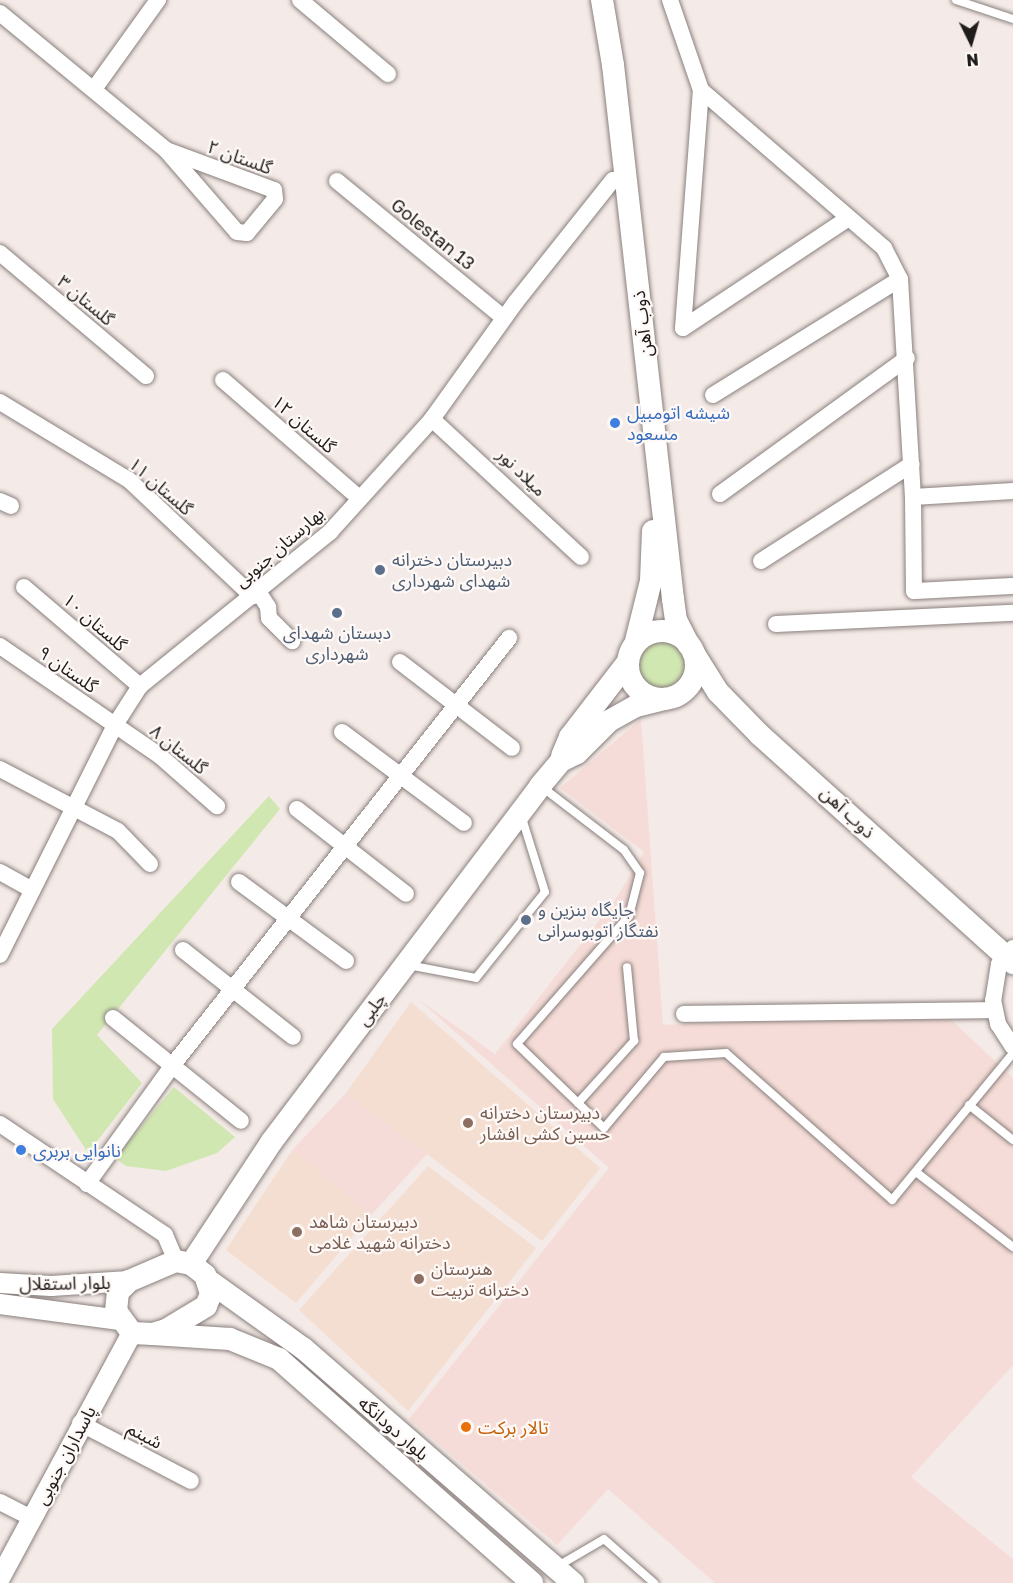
<!DOCTYPE html>
<html>
<head>
<meta charset="utf-8">
<style>
	body { margin:0 }
	#map { position:relative; width:1013px; height:1583px; overflow:hidden; background:#f4eae7; font-family:"Golos Text","Noto Sans Arabic",sans-serif }
	div>[style] { position:absolute }
	[style*='--x'] { left:calc(var(--x)*1px); top:calc(var(--y)*1px); width:calc(var(--w)*1px); rotate:calc(var(--a)*1deg) }
	.commercial>* { inset:0; background:#f6dcd8 }
	.education>* { inset:0; background:#f4ded1 }
	.green>* { inset:0; background:#d1e7b2 }
	.round { border-radius:50% }
	.roads { filter:drop-shadow(0 0 2px #89807d) drop-shadow(0 0 2px #89807d) }
	.service>* { height:8px; margin:-4px; padding:0 4px; transform-origin:4px; border-radius:4px; background:#fff }
	.minor>* { height:16px; margin:-8px; padding:0 8px; transform-origin:8px; border-radius:8px; background:#fff }
	.tertiary>* { height:20px; margin:-10px; padding:0 10px; transform-origin:10px; border-radius:10px; background:#fff }
	.secondary>* { height:22px; margin:-11px; padding:0 11px; transform-origin:11px; border-radius:11px; background:#fff }
	.secondary>.ring { margin:-11px; padding:0; box-sizing:content-box; background:none; border:22px solid #fff; border-radius:50% }
	.dots>* { width:16px; height:16px; translate:-50% -50%; box-sizing:border-box; border:3px solid #fef9f6; border-radius:50% }
	span { translate:-50% -50%; white-space:nowrap; text-align:center; line-height:1.15; -webkit-text-stroke:4.5px #fef9f6; paint-order:stroke }
	.street-label { font-size:18px; color:#1f1c1b }
	.shop-label { font-size:18px; color:#366cbe }
	.left { translate:0 -50%; text-align:left }
	.service-label { font-size:18px; color:#4e5e75 }
	.education-label { font-size:18px; color:#785e54 }
	.food-label { font-size:18px; color:#c56008 }
	.north { position:absolute; left:941px; top:12px; width:60px; height:60px; -webkit-text-stroke:4px #fef9f6; paint-order:stroke; rotate:175deg; font-size:16px; font-weight:700; line-height:24px; text-align:center; color:#1f1c1b }
	.north::after { content:''; display:block; margin:auto; width:21px; height:27px; background:#1f1c1b; clip-path:polygon(50% 0,100% 100%,50% 72%,0 100%) }
</style>
</head>
<body>
<div id="map">
	<div class="commercial">
		<div style="clip-path:polygon(641px 719px,663px 1025px,943px 1012px,1013px 1078px,1013px 1365px,911px 1477px,1013px 1559px,1013px 1583px,715px 1583px,608px 1489px,557px 1545px,409px 1419px,609px 1168px,418px 999px,495px 1054px,615px 900px,644px 852px,560px 788px)"></div>
		<div style="clip-path:polygon(346px 1093px,427px 1154px,371px 1215px,293px 1149px)"></div>
	</div>
	<div class="education">
		<div style="clip-path:polygon(411px 1002px,600px 1168px,542px 1241px,346px 1093px)"></div>
		<div style="clip-path:polygon(293px 1149px,371px 1215px,296px 1303px,226px 1250px)"></div>
		<div style="clip-path:polygon(428px 1166px,536px 1248px,408px 1411px,299px 1310px)"></div>
	</div>
	<div class="green">
		<div class="round" style="left:632px;top:637px;width:58px;height:58px"></div>
		<div style="clip-path:polygon(269px 796px,280px 809px,97px 1035px,142px 1083px,88px 1153px,53px 1099px,52px 1029px)"></div>
		<div style="clip-path:polygon(174px 1087px,235px 1137px,217px 1153px,166px 1171px,126px 1166px,115px 1158px)"></div>
	</div>
	<div class="roads">
		<div class="service">
			<div style="--x:956;--y:0;--w:60;--a:18.4"></div>
			<div style="--x:542;--y:787;--w:103;--a:37.5"></div>
			<div style="--x:624;--y:850;--w:28;--a:55"></div>
			<div style="--x:640;--y:873;--w:44;--a:104.3"></div>
			<div style="--x:629;--y:916;--w:170;--a:131.2"></div>
			<div style="--x:517;--y:1044;--w:121;--a:44"></div>
			<div style="--x:604;--y:1128;--w:93;--a:-49.8"></div>
			<div style="--x:664;--y:1057;--w:62;--a:-3.7"></div>
			<div style="--x:726;--y:1053;--w:222;--a:41.5"></div>
			<div style="--x:892;--y:1200;--w:190;--a:-50.5"></div>
			<div style="--x:408;--y:965;--w:69;--a:10.8"></div>
			<div style="--x:476;--y:978;--w:110;--a:-51.3"></div>
			<div style="--x:545;--y:892;--w:81;--a:-107.3"></div>
			<div style="--x:578;--y:1103;--w:84;--a:-47.9"></div>
			<div style="--x:634;--y:1041;--w:74;--a:-95.4"></div>
			<div style="--x:969;--y:1105;--w:56;--a:38.5"></div>
			<div style="--x:916;--y:1172;--w:123;--a:37.7"></div>
			<div style="--x:558;--y:1566;--w:53;--a:-30.4"></div>
			<div style="--x:604;--y:1539;--w:67;--a:41.3"></div>
		</div>
		<div class="minor">
			<div style="--x:300;--y:0;--w:115;--a:40.1"></div>
			<div style="--x:670;--y:0;--w:95;--a:71"></div>
			<div style="--x:701;--y:90;--w:242;--a:40.8"></div>
			<div style="--x:884;--y:248;--w:35;--a:63"></div>
			<div style="--x:900;--y:279;--w:218;--a:86.6"></div>
			<div style="--x:913;--y:497;--w:94;--a:89.4"></div>
			<div style="--x:914;--y:591;--w:99;--a:-2.9"></div>
			<div style="--x:0;--y:13;--w:215;--a:39.5"></div>
			<div style="--x:166;--y:150;--w:108;--a:49.1"></div>
			<div style="--x:237;--y:232;--w:10;--a:6"></div>
			<div style="--x:247;--y:233;--w:44;--a:-50.5"></div>
			<div style="--x:275;--y:199;--w:9;--a:-96"></div>
			<div style="--x:274;--y:190;--w:115;--a:-159.7"></div>
			<div style="--x:94;--y:89;--w:110;--a:-54.3"></div>
			<div style="--x:337;--y:181;--w:216;--a:39.4"></div>
			<div style="--x:0;--y:253;--w:191;--a:40.1"></div>
			<div style="--x:683;--y:328;--w:239;--a:-85.7"></div>
			<div style="--x:683;--y:328;--w:197;--a:-33.6"></div>
			<div style="--x:223;--y:380;--w:180;--a:40.9"></div>
			<div style="--x:713;--y:395;--w:220;--a:-31.8"></div>
			<div style="--x:0;--y:402;--w:151;--a:31.2"></div>
			<div style="--x:129;--y:480;--w:170;--a:43.3"></div>
			<div style="--x:432;--y:419;--w:203;--a:42.8"></div>
			<div style="--x:720;--y:494;--w:231;--a:-36"></div>
			<div style="--x:913;--y:497;--w:100;--a:-3.4"></div>
			<div style="--x:0;--y:501;--w:12;--a:24"></div>
			<div style="--x:761;--y:561;--w:179;--a:-32.7"></div>
			<div style="--x:24;--y:587;--w:153;--a:40.5"></div>
			<div style="--x:259;--y:593;--w:17;--a:57"></div>
			<div style="--x:268;--y:607;--w:11;--a:85"></div>
			<div style="--x:269;--y:618;--w:33;--a:45"></div>
			<div style="--x:776;--y:624;--w:237;--a:-2.7"></div>
			<div style="--x:0;--y:646;--w:194;--a:34.5"></div>
			<div style="--x:160;--y:756;--w:76;--a:41.3"></div>
			<div style="--x:400;--y:662;--w:141;--a:37.5"></div>
			<div style="--x:342;--y:732;--w:152;--a:36.7"></div>
			<div style="--x:0;--y:769;--w:133;--a:27.7"></div>
			<div style="--x:118;--y:831;--w:46;--a:45.9"></div>
			<div style="--x:297;--y:809;--w:138;--a:37.9"></div>
			<div style="--x:0;--y:872;--w:37;--a:29"></div>
			<div style="--x:239;--y:882;--w:133;--a:36.4"></div>
			<div style="--x:1013;--y:948;--w:21;--a:131"></div>
			<div style="--x:999;--y:964;--w:36;--a:99"></div>
			<div style="--x:993;--y:1000;--w:25;--a:78"></div>
			<div style="--x:998;--y:1024;--w:27;--a:57"></div>
			<div style="--x:183;--y:950;--w:140;--a:38.3"></div>
			<div style="--x:0;--y:955;--w:257;--a:-63.4"></div>
			<div style="--x:115;--y:725;--w:46;--a:-57.3"></div>
			<div style="--x:140;--y:686;--w:245;--a:-39"></div>
			<div style="--x:330;--y:532;--w:152;--a:-47.9"></div>
			<div style="--x:432;--y:419;--w:143;--a:-54.4"></div>
			<div style="--x:515;--y:303;--w:157;--a:-51.5"></div>
			<div style="--x:613;--y:180;--w:13;--a:-4"></div>
			<div style="--x:684;--y:1014;--w:310;--a:-0.7"></div>
			<div style="--x:113;--y:1018;--w:164;--a:38.8"></div>
			<div style="--x:0;--y:1124;--w:199;--a:33.9"></div>
			<div style="--x:165;--y:1235;--w:28;--a:67"></div>
			<div style="--x:87;--y:1184;--w:145;--a:-54.2"></div>
			<div style="--x:172;--y:1066;--w:545;--a:-51.78"></div>
			<div style="--x:80;--y:1423;--w:125;--a:27.6"></div>
			<div style="--x:0;--y:1502;--w:36;--a:27"></div>
		</div>
		<div class="tertiary">
			<div style="--x:0;--y:1283;--w:51;--a:3.4"></div>
			<div style="--x:51;--y:1286;--w:78;--a:-3.7"></div>
			<div style="--x:0;--y:1304;--w:121;--a:7.6"></div>
			<div style="--x:0;--y:1578;--w:278;--a:-61.7"></div>
		</div>
		<div class="secondary">
			<div style="--x:602;--y:0;--w:66;--a:80.4"></div>
			<div style="--x:613;--y:65;--w:537;--a:83.59"></div>
			<div style="--x:673;--y:599;--w:21;--a:82"></div>
			<div style="--x:676;--y:620;--w:28;--a:63"></div>
			<div class="ring" style="left:628px;top:631px;width:46px;height:46px"></div>
			<div style="--x:636;--y:641;--w:62;--a:-76"></div>
			<div style="--x:651;--y:581;--w:50;--a:-87.7"></div>
			<div style="--x:693;--y:652;--w:47;--a:58"></div>
			<div style="--x:718;--y:692;--w:60;--a:45.7"></div>
			<div style="--x:760;--y:735;--w:341;--a:42"></div>
			<div style="--x:562;--y:756;--w:21;--a:-67"></div>
			<div style="--x:570;--y:737;--w:95;--a:-52.3"></div>
			<div style="--x:176;--y:1261;--w:15;--a:11"></div>
			<div style="--x:191;--y:1264;--w:18;--a:38"></div>
			<div style="--x:205;--y:1275;--w:20;--a:72"></div>
			<div style="--x:211;--y:1294;--w:13;--a:113"></div>
			<div style="--x:206;--y:1306;--w:47;--a:149"></div>
			<div style="--x:166;--y:1330;--w:14;--a:163"></div>
			<div style="--x:153;--y:1334;--w:21;--a:-177"></div>
			<div style="--x:132;--y:1333;--w:27;--a:-126"></div>
			<div style="--x:116;--y:1311;--w:19;--a:-84"></div>
			<div style="--x:118;--y:1292;--w:16;--a:-45"></div>
			<div style="--x:129;--y:1281;--w:51;--a:-23.1"></div>
			<div style="--x:191;--y:1264;--w:147;--a:-56.6"></div>
			<div style="--x:272;--y:1141;--w:445;--a:-52.9"></div>
			<div style="--x:540;--y:786;--w:33;--a:-50"></div>
			<div style="--x:561;--y:761;--w:18;--a:-27"></div>
			<div style="--x:577;--y:753;--w:45;--a:-45"></div>
			<div style="--x:609;--y:721;--w:31;--a:-29"></div>
			<div style="--x:636;--y:706;--w:30;--a:-14"></div>
			<div style="--x:209;--y:1281;--w:117;--a:35.6"></div>
			<div style="--x:304;--y:1349;--w:357;--a:41"></div>
			<div style="--x:153;--y:1334;--w:77;--a:3.7"></div>
			<div style="--x:230;--y:1339;--w:53;--a:22.2"></div>
			<div style="--x:279;--y:1359;--w:338;--a:41.5"></div>
		</div>
	</div>
	<div class="dots">
		<div style="left:615px;top:423px;background:#3f7fe0"></div>
		<div style="left:380px;top:570px;background:#5c6f8a"></div>
		<div style="left:337px;top:613px;background:#5c6f8a"></div>
		<div style="left:526px;top:920px;background:#5c6f8a"></div>
		<div style="left:468px;top:1123px;background:#8d6e63"></div>
		<div style="left:21px;top:1150px;background:#3f7fe0"></div>
		<div style="left:297px;top:1232px;background:#8d6e63"></div>
		<div style="left:419px;top:1279px;background:#8d6e63"></div>
		<div style="left:466px;top:1427px;background:#e8710a"></div>
	</div>
	<div class="street-label">
		<span style="left:240px;top:157px;rotate:20deg">گلستان ۲</span>
		<span style="left:433px;top:234px;rotate:39deg">Golestan 13</span>
		<span style="left:86px;top:300px;rotate:40deg">گلستان ۳</span>
		<span style="left:642px;top:324px;rotate:-97deg">ذوب آهن</span>
		<span style="left:304px;top:424px;rotate:41deg">گلستان ۱۲</span>
		<span style="left:522px;top:472px;rotate:44deg">میلاد نور</span>
		<span style="left:161px;top:486px;rotate:41deg">گلستان ۱۱</span>
		<span style="left:279px;top:547px;rotate:-41deg">بهارستان جنوبی</span>
		<span style="left:95px;top:622px;rotate:41deg">گلستان ۱۰</span>
		<span style="left:68px;top:669px;rotate:35deg">گلستان ۹</span>
		<span style="left:179px;top:749px;rotate:39deg">گلستان ۸</span>
		<span style="left:848px;top:812px;rotate:43deg">ذوب آهن</span>
		<span style="left:371px;top:1009px;rotate:-53deg">چلبی</span>
		<span style="left:65px;top:1283px;rotate:-1deg">بلوار استقلال</span>
		<span style="left:394px;top:1428px;rotate:41deg">بلوار دودانگه</span>
		<span style="left:145px;top:1435px;rotate:28deg">شبنم</span>
		<span style="left:65px;top:1455px;rotate:-62deg">پاسداران جنوبی</span>
	</div>
	<div class="shop-label">
		<span class="left" style="left:627px;top:423px">شیشه اتومبیل<br>مسعود</span>
		<span class="left" style="left:33px;top:1150px">نانوایی بربری</span>
	</div>
	<div class="service-label">
		<span class="left" style="left:392px;top:570px">دبیرستان دخترانه<br>شهدای شهرداری</span>
		<span style="left:337px;top:643px">دبستان شهدای<br>شهرداری</span>
		<span class="left" style="left:538px;top:920px">جایگاه بنزین و<br>نفتگاز اتوبوسرانی</span>
	</div>
	<div class="education-label">
		<span class="left" style="left:480px;top:1123px">دبیرستان دخترانه<br>حسین کشی افشار</span>
		<span class="left" style="left:309px;top:1232px">دبیرستان شاهد<br>دخترانه شهید غلامی</span>
		<span class="left" style="left:431px;top:1279px">هنرستان<br>دخترانه تربیت</span>
	</div>
	<div class="food-label">
		<span class="left" style="left:478px;top:1427px">تالار برکت</span>
	</div>
	<div class="north">N</div>
</div>
</body>
</html>
